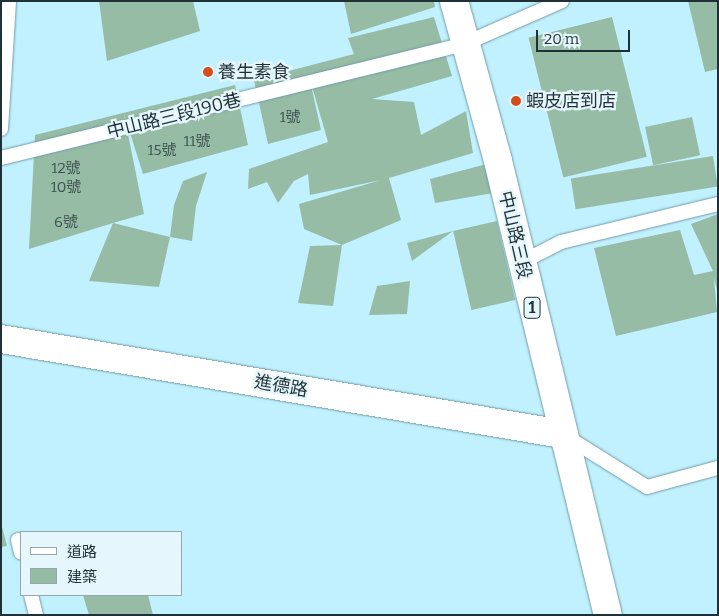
<!DOCTYPE html>
<html>
<head>
<meta charset="utf-8">
<style>
	body { margin:0 }
	#map { position:relative; width:719px; height:616px; overflow:hidden; background:#c1f0fe; font-family:Bitter,"Noto Sans TC",serif }
	div>[style] { position:absolute }
	[style*='--x'] { left:calc(var(--x)*1px); top:calc(var(--y)*1px); width:calc(var(--w)*1px); rotate:calc(var(--a)*1deg) }
	.building>* { inset:0; background:#97bca5; transform-origin:0 0 }
	.roads { filter:drop-shadow(0 0 1px #709ca9) drop-shadow(0 0 1px #709ca9) }
	.service>* { height:14px; margin:-7px; padding:0 7px; transform-origin:7px; border-radius:7px; background:#fff }
	.minor>* { height:28px; margin:-14px; padding:0 14px; transform-origin:14px; border-radius:14px; background:#fff }
	.primary>* { height:28px; margin:-14px; padding:0 14px; transform-origin:14px; border-radius:14px; background:#fff }
	.dots>* { width:14px; height:14px; translate:-50% -50%; box-sizing:border-box; border:2px solid #e5f7fd; border-radius:50% }
	span { translate:-50% -50%; white-space:nowrap; text-align:center; line-height:1.15; -webkit-text-stroke:4.5px #e5f7fd; paint-order:stroke }
	.number-label { font-size:15px; color:#3d5452 }
	.number-label span { -webkit-text-stroke-width:0 }
	.shield-label span { padding:1px 4px; background:#e5f7fd; border:1px solid; border-radius:4px; -webkit-text-stroke-width:0 }
	.shield-label { font-size:16px; color:#1f3136; font-weight:700 }
	.poi-label { font-size:18px; color:#1f3136 }
	.left { translate:0 -50%; text-align:left }
	.street-label { font-size:18px; color:#1f3136 }
	.frame { position:absolute; inset:0; border:2px solid #1f3136; pointer-events:none }
	.legend { position:absolute; left:20px; top:531px; width:162px; height:65px; box-sizing:border-box; background:#e5f7fd; border:1px solid #96a8ad; margin:0; padding:6px 9px; list-style:none; font-size:15px; color:#1f3136 }
	.legend li { display:flex; align-items:center; gap:10px; height:25px }
	.legend b { width:25px; border:1px solid #96a8ad }
	.scale { position:absolute; left:536px; top:30px; width:94px; height:22px; box-sizing:border-box; border:2px solid #1f3136; border-top:0; padding-left:6px; font-size:15px; line-height:18px; white-space:nowrap; color:#1f3136; -webkit-text-stroke:4px #e5f7fd; paint-order:stroke }
</style>
</head>
<body>
<div id="map">
	<div class="building">
		<div style="clip-path:polygon(99px 1px,193px 1px,200px 31px,107px 61px)"></div>
		<div style="clip-path:polygon(344px 1px,434px 1px,435px 7px,351px 34px)"></div>
		<div style="clip-path:polygon(688px 1px,718px 1px,718px 69px,705px 72px)"></div>
		<div style="clip-path:polygon(434px 17px,452px 76px,372px 99px,414px 102px,421px 135px,466px 111px,473px 153px,389px 178px,401px 220px,342px 245px,304px 229px,299px 204px,381px 180px,310px 195px,308px 174px,294px 181px,278px 203px,267px 182px,248px 189px,249px 169px,328px 142px,309px 76px,321px 130px,268px 144px,254px 80px,354px 54px,348px 38px)"></div>
		<div style="left:612px;top:17px;width:144px;height:86px;rotate:76deg"></div>
		<div style="clip-path:polygon(235px 85px,248px 145px,143px 174px,124px 114px,144px 214px,113px 223px,170px 237px,159px 287px,89px 281px,113px 223px,29px 249px,35px 135px)"></div>
		<div style="left:692px;top:117px;width:39px;height:48px;rotate:78deg"></div>
		<div style="left:713px;top:156px;width:31px;height:144px;rotate:81deg"></div>
		<div style="clip-path:polygon(498px 161px,505px 191px,435px 203px,430px 179px)"></div>
		<div style="clip-path:polygon(207px 172px,196px 206px,192px 241px,170px 237px,174px 205px,183px 181px)"></div>
		<div style="clip-path:polygon(718px 214px,718px 294px,714px 278px,717px 312px,616px 336px,594px 248px,680px 230px,694px 275px,713px 271px,691px 224px)"></div>
		<div style="left:497px;top:221px;width:81px;height:45px;rotate:77deg"></div>
		<div style="clip-path:polygon(453px 231px,412px 261px,407px 243px)"></div>
		<div style="clip-path:polygon(342px 245px,333px 306px,298px 303px,310px 246px)"></div>
		<div style="clip-path:polygon(410px 281px,407px 314px,369px 315px,377px 286px)"></div>
		<div style="clip-path:polygon(1px 523px,7px 546px,1px 547px)"></div>
		<div style="clip-path:polygon(83px 595px,148px 595px,153px 615px,89px 615px)"></div>
	</div>
	<div class="roads">
		<div class="service">
			<div style="--x:1;--y:129;--w:128;--a:-86.4"></div>
			<div style="--x:1;--y:158;--w:477;--a:-13.8"></div>
			<div style="--x:464;--y:44;--w:107;--a:-23.7"></div>
			<div style="--x:522;--y:262;--w:44;--a:-27.1"></div>
			<div style="--x:561;--y:242;--w:162;--a:-13.6"></div>
			<div style="--x:567;--y:437;--w:94;--a:32"></div>
			<div style="--x:647;--y:487;--w:73;--a:-15"></div>
			<div style="--x:18;--y:540;--w:13;--a:77"></div>
			<div style="--x:31;--y:595;--w:21;--a:76"></div>
		</div>
		<div class="minor">
			<div style="--x:1;--y:339;--w:569;--a:9.61"></div>
		</div>
		<div class="primary">
			<div style="--x:454;--y:1;--w:166;--a:74.6"></div>
			<div style="--x:498;--y:161;--w:467;--a:76.4"></div>
		</div>
	</div>
	<div class="dots">
		<div style="left:208px;top:72px;background:#d44d1b"></div>
		<div style="left:516px;top:101px;background:#d44d1b"></div>
	</div>
	<div class="number-label">
		<span style="left:290px;top:118px">1號</span>
		<span style="left:197px;top:142px">11號</span>
		<span style="left:162px;top:151px">15號</span>
		<span style="left:66px;top:169px">12號</span>
		<span style="left:66px;top:188px">10號</span>
		<span style="left:66px;top:223px">6號</span>
	</div>
	<div class="shield-label">
		<span style="left:532px;top:308px">1</span>
	</div>
	<div class="poi-label">
		<span class="left" style="left:218px;top:72px">養生素食</span>
		<span class="left" style="left:526px;top:101px">蝦皮店到店</span>
	</div>
	<div class="street-label">
		<span style="left:174px;top:116px;rotate:-14deg">中山路三段190巷</span>
		<span style="left:515px;top:235px;rotate:77deg">中山路三段</span>
		<span style="left:281px;top:386px;rotate:10deg">進德路</span>
	</div>
	<div class="frame"></div>
	<ul class="legend">
	<li><b style="height:6px;background:#fff"></b>道路</li>
	<li><b style="height:14px;background:#97bca5"></b>建築</li>
	</ul>
	<div class="scale">20 m</div>
</div>
</body>
</html>
